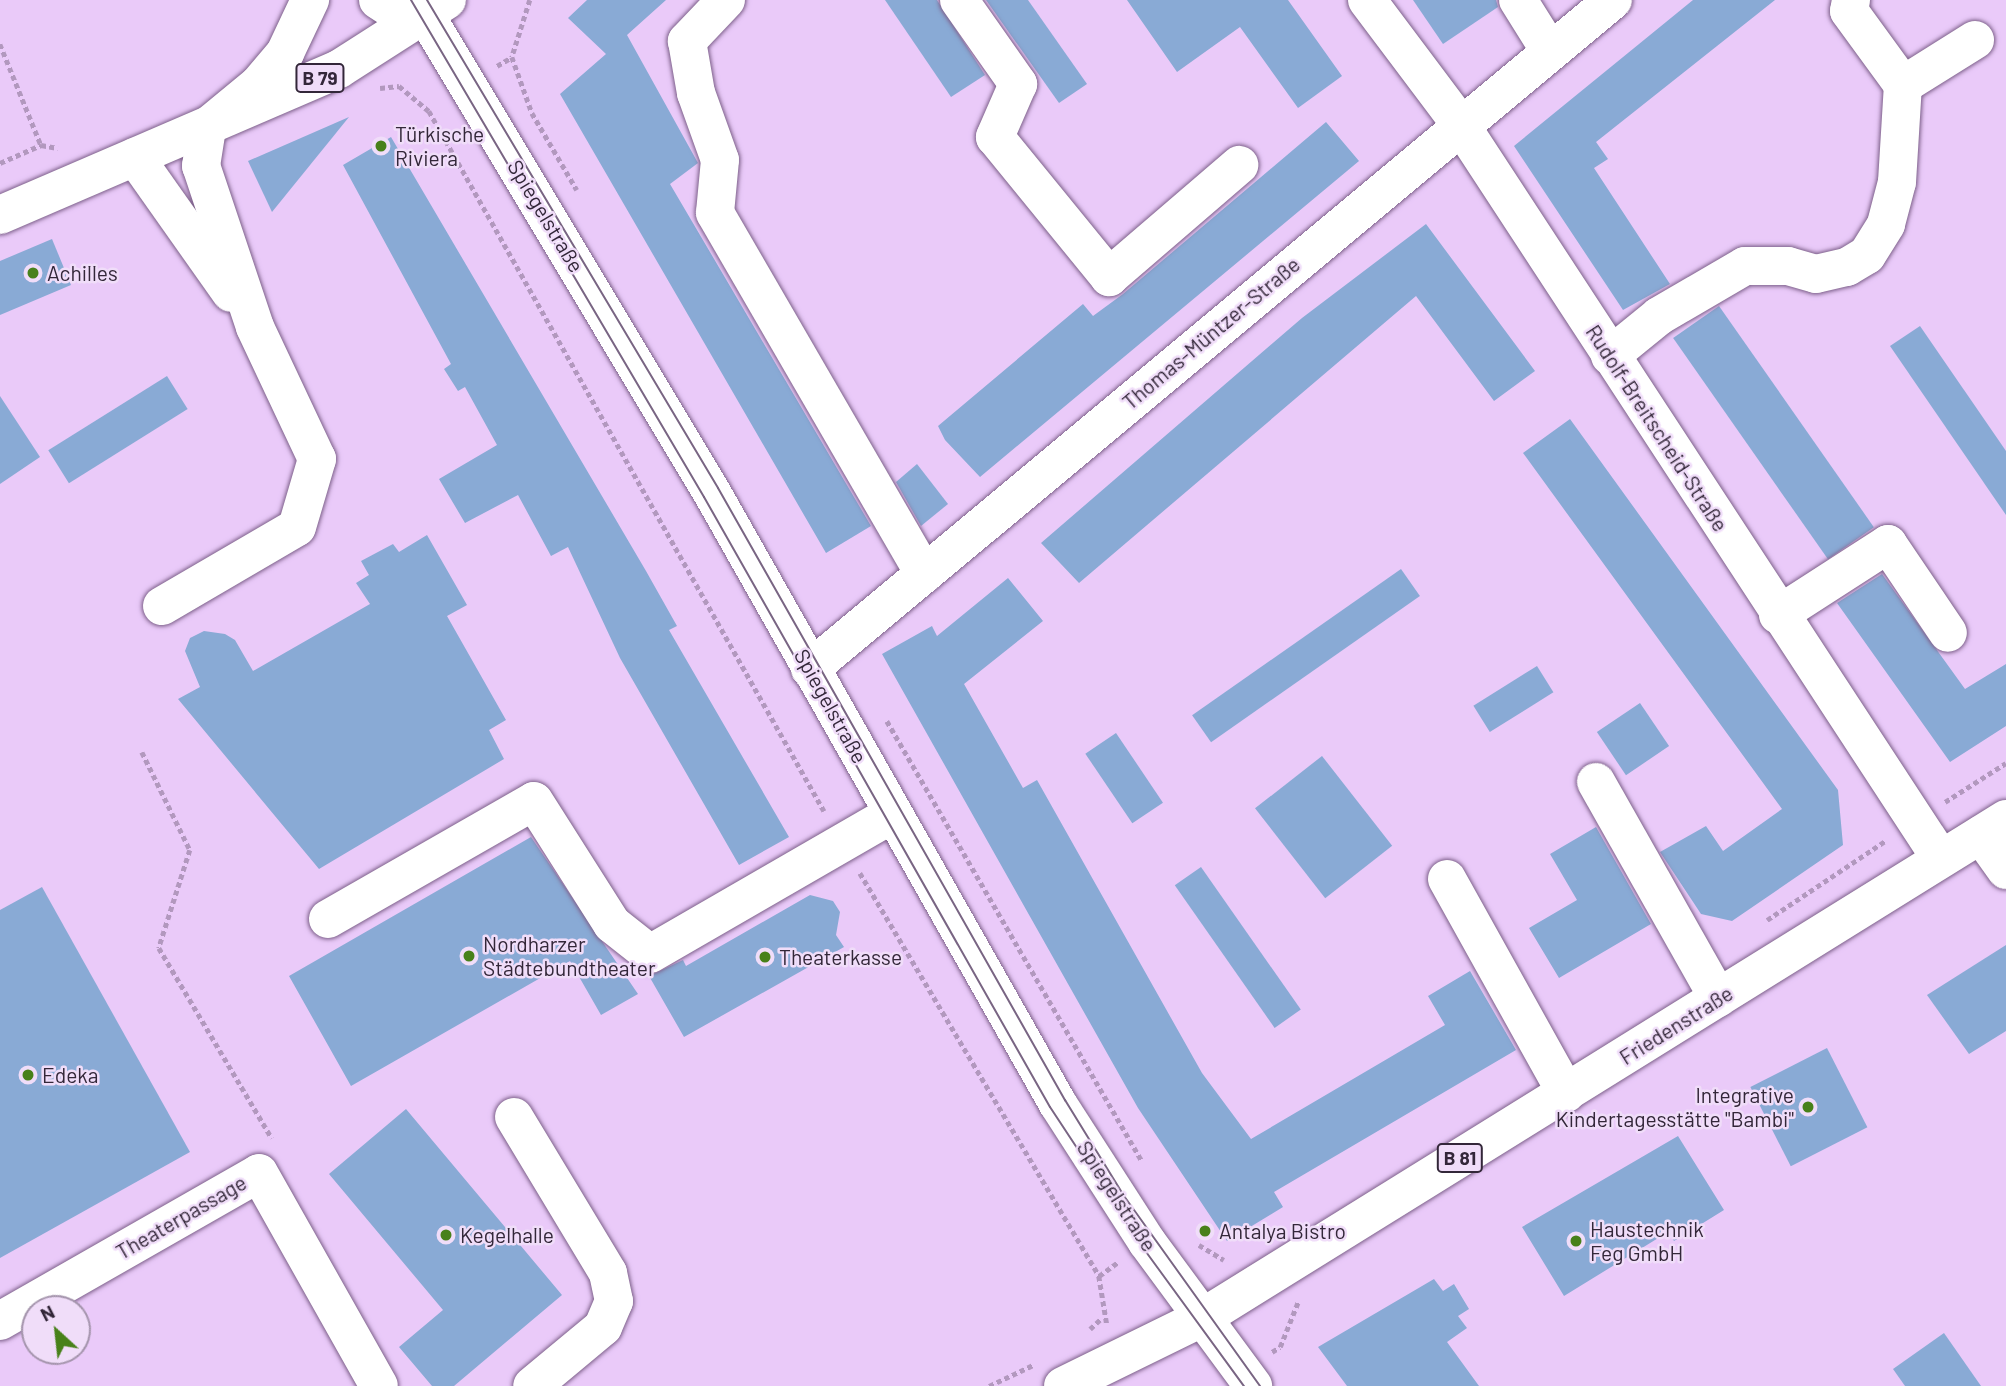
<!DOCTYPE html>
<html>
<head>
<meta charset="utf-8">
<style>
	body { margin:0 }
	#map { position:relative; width:2006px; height:1386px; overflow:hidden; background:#eacaf9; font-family:Barlow,sans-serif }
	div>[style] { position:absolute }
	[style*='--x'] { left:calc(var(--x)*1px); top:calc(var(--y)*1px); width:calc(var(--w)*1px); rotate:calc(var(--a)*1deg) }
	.building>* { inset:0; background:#89aad5; transform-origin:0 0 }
	.path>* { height:4.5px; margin-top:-2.25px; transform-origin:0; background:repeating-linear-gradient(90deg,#b298be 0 5px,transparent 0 8.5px) }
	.roads { filter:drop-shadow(0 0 2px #7d608a) drop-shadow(0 0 2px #7d608a) }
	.minor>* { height:38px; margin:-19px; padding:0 19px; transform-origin:19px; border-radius:19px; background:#fff }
	.major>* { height:38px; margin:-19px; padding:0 19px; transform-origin:19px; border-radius:19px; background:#fff }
	.tram>* { height:2px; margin:-1px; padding:0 1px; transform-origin:1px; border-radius:1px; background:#796583 }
	.dots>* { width:19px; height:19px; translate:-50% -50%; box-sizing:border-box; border:4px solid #f0ddf9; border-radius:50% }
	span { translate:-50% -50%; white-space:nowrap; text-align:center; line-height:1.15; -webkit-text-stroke:5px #f0ddf9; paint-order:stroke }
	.shield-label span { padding:2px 5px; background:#f0ddf9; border:2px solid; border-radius:5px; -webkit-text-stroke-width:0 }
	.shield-label { font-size:19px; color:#332739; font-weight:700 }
	.poi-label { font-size:21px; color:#332739 }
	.left { translate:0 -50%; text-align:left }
	.right { translate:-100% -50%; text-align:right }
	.street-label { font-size:21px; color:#332739 }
	.north { position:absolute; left:21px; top:1295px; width:70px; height:70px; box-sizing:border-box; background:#f0ddf9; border:2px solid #a494ac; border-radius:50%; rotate:333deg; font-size:19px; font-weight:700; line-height:28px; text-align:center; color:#332739 }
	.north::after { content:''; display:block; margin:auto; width:24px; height:32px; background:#48811a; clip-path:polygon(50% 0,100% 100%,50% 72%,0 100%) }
</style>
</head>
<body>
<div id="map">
	<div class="building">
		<div style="clip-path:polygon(587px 0,666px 0,627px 35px,698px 163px,670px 184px,871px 526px,826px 553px,560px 94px,606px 54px,568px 18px)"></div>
		<div style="clip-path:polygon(885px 0,937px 0,985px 75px,951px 97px)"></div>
		<div style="clip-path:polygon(986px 0,1028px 0,1087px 84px,1059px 103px)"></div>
		<div style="clip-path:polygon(1127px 0,1288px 0,1342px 76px,1298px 108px,1240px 27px,1177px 72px)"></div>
		<div style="clip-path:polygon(1413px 0,1496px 0,1498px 7px,1443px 44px)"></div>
		<div style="clip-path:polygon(1693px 0,1775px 0,1596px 142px,1608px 159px,1594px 168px,1670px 284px,1623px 310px,1514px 146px)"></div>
		<div style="clip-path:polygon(349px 117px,272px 212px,248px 161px)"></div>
		<div style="clip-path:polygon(1326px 122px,1359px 161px,980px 477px,945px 440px,938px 426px,1083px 304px,1093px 316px,1123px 294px)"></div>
		<div style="clip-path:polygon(391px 137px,646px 571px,677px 626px,669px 630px,789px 837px,739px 865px,620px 658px,568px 547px,551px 556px,518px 495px,465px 523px,439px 479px,497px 445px,465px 387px,458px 391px,444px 369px,451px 364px,343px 165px)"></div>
		<div style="clip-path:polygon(1426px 224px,1535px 371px,1494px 401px,1416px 296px,1079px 583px,1041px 543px,1302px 318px)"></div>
		<div style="clip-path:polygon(52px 239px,71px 285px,0 315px,0 261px)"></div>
		<div style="left:1719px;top:306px;width:270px;height:56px;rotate:55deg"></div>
		<div style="clip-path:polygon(1920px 326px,2006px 451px,2006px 515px,1890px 346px)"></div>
		<div style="left:167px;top:376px;width:39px;height:140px;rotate:58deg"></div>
		<div style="clip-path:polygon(0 396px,40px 457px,0 484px)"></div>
		<div style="clip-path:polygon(1570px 419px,1838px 790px,1843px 845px,1732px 921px,1701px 914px,1660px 852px,1706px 826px,1723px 851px,1782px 809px,1523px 453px)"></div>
		<div style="clip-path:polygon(917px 464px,948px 504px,921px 526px,896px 482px)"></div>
		<div style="clip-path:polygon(427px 535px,467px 605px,447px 616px,506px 720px,489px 730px,504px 759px,319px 869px,178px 699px,200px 687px,185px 651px,190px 638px,204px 631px,225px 634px,235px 640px,253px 671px,370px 604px,356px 583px,369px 575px,361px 561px,393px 544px,399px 552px)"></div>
		<div style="left:1401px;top:569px;width:33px;height:255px;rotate:55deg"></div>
		<div style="clip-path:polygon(1882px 574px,1965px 689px,2006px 664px,2006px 726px,1950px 762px,1837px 603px)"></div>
		<div style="clip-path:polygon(1008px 578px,1043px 621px,964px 684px,1023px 788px,1037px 780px,1202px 1073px,1251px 1139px,1445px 1025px,1428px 996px,1470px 971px,1516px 1050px,1274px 1192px,1283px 1207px,1227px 1241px,1138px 1108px,882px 654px,932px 626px,937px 636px)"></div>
		<div style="left:1537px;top:666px;width:31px;height:75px;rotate:58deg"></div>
		<div style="left:1640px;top:703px;width:52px;height:52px;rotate:56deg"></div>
		<div style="left:1116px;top:733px;width:84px;height:37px;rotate:56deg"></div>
		<div style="left:1322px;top:756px;width:114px;height:85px;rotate:52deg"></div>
		<div style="clip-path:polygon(1596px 827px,1651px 924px,1559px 978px,1529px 928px,1577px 900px,1550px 854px)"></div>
		<div style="clip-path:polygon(531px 837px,638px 994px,601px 1015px,570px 961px,351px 1086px,289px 976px)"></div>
		<div style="left:1201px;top:867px;width:174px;height:32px;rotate:55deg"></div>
		<div style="clip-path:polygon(42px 887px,190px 1152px,0 1258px,0 910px)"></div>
		<div style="clip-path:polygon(810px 895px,833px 901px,840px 912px,836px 935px,844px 947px,684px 1037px,649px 976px,683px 960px,686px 966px)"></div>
		<div style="clip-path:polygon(2006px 945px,2006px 1031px,1969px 1054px,1927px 995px)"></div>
		<div style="left:1827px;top:1048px;width:89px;height:86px;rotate:63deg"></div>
		<div style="clip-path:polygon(406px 1109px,562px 1295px,454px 1386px,432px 1386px,399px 1347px,443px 1310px,329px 1174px)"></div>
		<div style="clip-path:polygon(1678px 1136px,1724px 1210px,1674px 1241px,1668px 1232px,1564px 1296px,1522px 1227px)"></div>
		<div style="clip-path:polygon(1434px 1279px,1443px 1291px,1454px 1284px,1469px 1309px,1458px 1316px,1467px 1328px,1447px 1342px,1479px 1386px,1347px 1386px,1318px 1347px)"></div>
		<div style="clip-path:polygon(1944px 1333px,1981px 1386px,1905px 1386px,1893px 1369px)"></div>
	</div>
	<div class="path">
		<div style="--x:530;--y:0;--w:60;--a:107.5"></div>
		<div style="--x:512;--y:57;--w:59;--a:70.3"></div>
		<div style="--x:532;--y:113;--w:89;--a:59.7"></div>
		<div style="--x:0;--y:44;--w:109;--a:67.9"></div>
		<div style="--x:497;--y:66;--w:17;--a:-31"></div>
		<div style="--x:380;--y:88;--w:19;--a:-6"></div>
		<div style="--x:399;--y:86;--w:39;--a:40"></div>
		<div style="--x:429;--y:111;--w:804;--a:60.56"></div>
		<div style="--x:0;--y:163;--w:45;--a:-23.7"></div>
		<div style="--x:41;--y:145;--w:17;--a:10"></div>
		<div style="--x:887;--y:721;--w:509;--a:59.91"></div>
		<div style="--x:142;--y:752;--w:109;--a:63.9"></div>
		<div style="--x:190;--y:850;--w:103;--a:107.6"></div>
		<div style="--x:159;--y:948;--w:221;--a:59.3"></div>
		<div style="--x:1945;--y:802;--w:72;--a:-32.6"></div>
		<div style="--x:860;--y:873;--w:469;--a:59.3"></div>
		<div style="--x:1099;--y:1276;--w:50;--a:80.7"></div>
		<div style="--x:1767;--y:920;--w:142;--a:-33.8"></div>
		<div style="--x:1199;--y:1245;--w:29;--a:31"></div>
		<div style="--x:1099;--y:1276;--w:24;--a:-36"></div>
		<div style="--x:1090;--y:1329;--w:16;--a:-43"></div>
		<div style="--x:1272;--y:1352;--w:9;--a:-32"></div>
		<div style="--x:1280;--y:1347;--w:48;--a:-68.2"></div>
		<div style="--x:989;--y:1386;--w:49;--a:-25.5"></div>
	</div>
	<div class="roads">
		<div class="minor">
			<div style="--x:378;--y:0;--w:24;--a:33"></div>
			<div style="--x:398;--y:13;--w:28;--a:6"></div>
			<div style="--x:726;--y:0;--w:57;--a:133.6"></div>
			<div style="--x:687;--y:41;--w:53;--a:80.2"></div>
			<div style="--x:696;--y:93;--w:71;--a:70.3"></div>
			<div style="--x:720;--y:160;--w:53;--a:95.4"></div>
			<div style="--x:715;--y:213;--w:417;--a:59.9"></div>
			<div style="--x:959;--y:0;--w:103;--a:54.9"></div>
			<div style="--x:1018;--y:84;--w:58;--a:113.5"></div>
			<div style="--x:995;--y:137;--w:181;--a:50.8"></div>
			<div style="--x:1109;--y:277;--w:172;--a:-40.7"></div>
			<div style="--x:1367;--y:0;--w:155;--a:53.1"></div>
			<div style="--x:1460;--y:124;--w:878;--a:56.8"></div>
			<div style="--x:1518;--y:0;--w:60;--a:57.9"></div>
			<div style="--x:1851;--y:0;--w:11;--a:100"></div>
			<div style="--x:1849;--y:11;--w:92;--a:53.9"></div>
			<div style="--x:1903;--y:85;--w:85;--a:-32"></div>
			<div style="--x:426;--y:16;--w:554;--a:59.04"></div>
			<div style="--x:711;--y:491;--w:704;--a:60.49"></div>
			<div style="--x:1058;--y:1104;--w:164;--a:57.2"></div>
			<div style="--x:1147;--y:1242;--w:179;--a:53.6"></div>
			<div style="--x:135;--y:157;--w:166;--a:54.8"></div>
			<div style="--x:1610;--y:356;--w:63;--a:-39.2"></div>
			<div style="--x:1659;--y:316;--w:99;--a:-30.2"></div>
			<div style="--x:1745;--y:266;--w:43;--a:0"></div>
			<div style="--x:1788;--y:266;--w:29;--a:16"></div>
			<div style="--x:1816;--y:274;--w:32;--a:-13"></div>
			<div style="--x:1847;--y:267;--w:23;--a:-31"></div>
			<div style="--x:1867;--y:255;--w:36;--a:-58"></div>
			<div style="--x:1886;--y:224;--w:43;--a:-75.3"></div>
			<div style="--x:1897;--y:182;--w:97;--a:-86.5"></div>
			<div style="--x:162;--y:606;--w:156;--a:-30.3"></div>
			<div style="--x:297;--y:527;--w:71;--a:-73.6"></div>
			<div style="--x:317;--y:459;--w:146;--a:-115.2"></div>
			<div style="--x:255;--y:327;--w:170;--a:-108.5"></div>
			<div style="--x:201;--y:166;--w:39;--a:-81"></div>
			<div style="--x:207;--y:127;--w:66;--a:-39.5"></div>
			<div style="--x:258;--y:85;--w:42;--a:-49.8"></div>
			<div style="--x:285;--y:53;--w:59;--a:-64.7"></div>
			<div style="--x:1778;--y:615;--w:131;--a:-32.8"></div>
			<div style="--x:1888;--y:544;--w:107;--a:56"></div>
			<div style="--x:810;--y:669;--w:1045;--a:-39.8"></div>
			<div style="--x:1596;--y:782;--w:248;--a:60.5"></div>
			<div style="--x:1981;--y:835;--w:43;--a:54.5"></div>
			<div style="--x:1447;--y:879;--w:245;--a:60.9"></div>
			<div style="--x:328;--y:919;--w:237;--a:-29.8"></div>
			<div style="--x:534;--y:801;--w:146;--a:57.6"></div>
			<div style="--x:612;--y:924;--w:48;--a:38.3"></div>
			<div style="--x:650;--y:954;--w:280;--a:-30"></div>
			<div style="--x:514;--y:1117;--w:182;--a:58.9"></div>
			<div style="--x:608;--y:1273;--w:29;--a:78"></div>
			<div style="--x:614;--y:1301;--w:28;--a:113"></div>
			<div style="--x:603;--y:1327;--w:92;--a:140.3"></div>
			<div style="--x:0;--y:1321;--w:298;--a:-29.7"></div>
			<div style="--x:259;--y:1173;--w:244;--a:60.6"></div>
		</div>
		<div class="major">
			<div style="--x:0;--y:215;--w:369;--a:-23.3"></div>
			<div style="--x:339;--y:69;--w:128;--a:-32.6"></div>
			<div style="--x:1063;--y:1386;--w:155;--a:-26.1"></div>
			<div style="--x:1202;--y:1318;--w:946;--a:-31.83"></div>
		</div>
	</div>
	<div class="tram">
		<div style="--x:411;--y:0;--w:577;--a:59.48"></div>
		<div style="--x:704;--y:497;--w:701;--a:60.44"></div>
		<div style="--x:1050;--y:1107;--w:165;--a:56.6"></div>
		<div style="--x:1141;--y:1245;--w:175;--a:53.9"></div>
		<div style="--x:427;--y:0;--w:568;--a:59.19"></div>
		<div style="--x:718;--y:488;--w:704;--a:60.45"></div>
		<div style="--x:1065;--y:1100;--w:113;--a:58.4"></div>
		<div style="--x:1124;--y:1196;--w:234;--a:54.4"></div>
	</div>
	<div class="dots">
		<div style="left:381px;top:146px;background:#48811a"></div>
		<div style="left:33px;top:273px;background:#48811a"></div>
		<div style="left:469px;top:956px;background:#48811a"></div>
		<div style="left:765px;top:957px;background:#48811a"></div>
		<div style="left:28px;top:1075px;background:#48811a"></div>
		<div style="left:1808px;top:1107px;background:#48811a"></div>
		<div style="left:1205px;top:1231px;background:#48811a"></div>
		<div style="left:446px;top:1235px;background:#48811a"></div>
		<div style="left:1576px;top:1241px;background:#48811a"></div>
	</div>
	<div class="shield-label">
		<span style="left:320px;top:78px">B 79</span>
		<span style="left:1460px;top:1158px">B 81</span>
	</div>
	<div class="poi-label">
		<span class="left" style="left:395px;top:146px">Türkische<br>Riviera</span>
		<span class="left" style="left:47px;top:273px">Achilles</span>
		<span class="left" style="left:483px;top:956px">Nordharzer<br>Städtebundtheater</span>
		<span class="left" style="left:779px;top:957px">Theaterkasse</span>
		<span class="left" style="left:42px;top:1075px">Edeka</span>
		<span class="right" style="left:1794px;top:1107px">Integrative<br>Kindertagesstätte "Bambi"</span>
		<span class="left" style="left:1590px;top:1241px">Haustechnik<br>Feg GmbH</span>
		<span class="left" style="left:1219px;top:1231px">Antalya Bistro</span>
		<span class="left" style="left:460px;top:1235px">Kegelhalle</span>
	</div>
	<div class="street-label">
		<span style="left:546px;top:216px;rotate:59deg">Spiegelstraße</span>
		<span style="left:1211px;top:333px;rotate:-40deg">Thomas-Müntzer-Straße</span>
		<span style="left:1657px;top:428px;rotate:57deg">Rudolf-Breitscheid-Straße</span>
		<span style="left:831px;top:706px;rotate:61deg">Spiegelstraße</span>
		<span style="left:1676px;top:1025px;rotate:-32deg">Friedenstraße</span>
		<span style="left:1117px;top:1196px;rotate:57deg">Spiegelstraße</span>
		<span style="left:181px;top:1217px;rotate:-30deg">Theaterpassage</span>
	</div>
	<div class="north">N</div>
</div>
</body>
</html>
